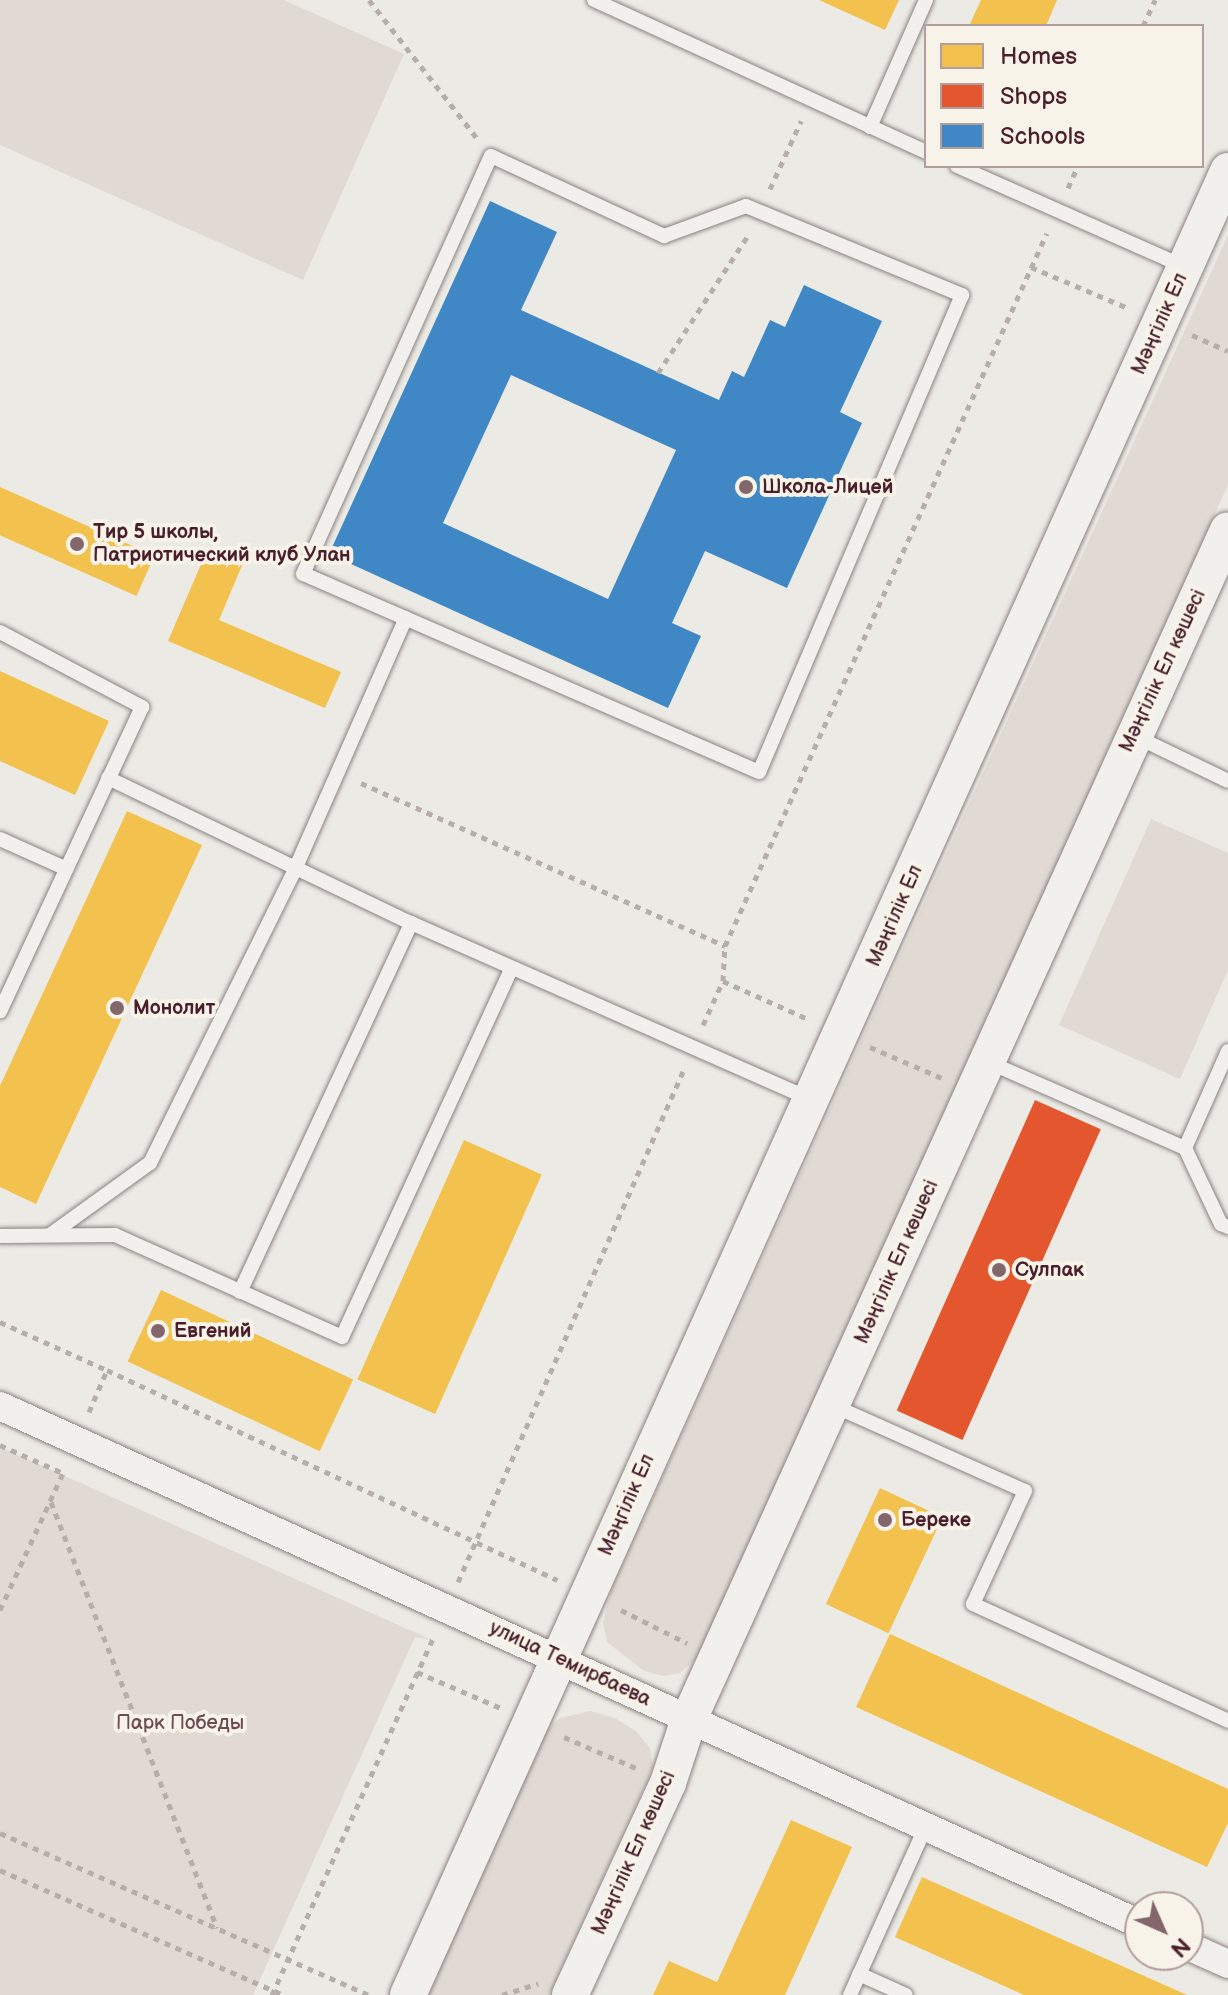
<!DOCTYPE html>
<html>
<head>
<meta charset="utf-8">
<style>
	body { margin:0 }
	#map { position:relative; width:1228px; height:1995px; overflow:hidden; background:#eceae4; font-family:"Balsamiq Sans",sans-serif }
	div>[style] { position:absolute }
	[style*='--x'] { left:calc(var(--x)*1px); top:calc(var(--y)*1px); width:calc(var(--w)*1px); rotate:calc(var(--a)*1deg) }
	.green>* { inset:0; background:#e1dad4 }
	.homes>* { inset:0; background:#f2c14e; transform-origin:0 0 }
	.shops>* { inset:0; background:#e4572e; transform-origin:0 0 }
	.schools>* { inset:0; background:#3f88c5 }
	.path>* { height:5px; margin-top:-2.5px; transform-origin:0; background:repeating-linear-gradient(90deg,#b5aead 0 6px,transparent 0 12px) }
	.roads { filter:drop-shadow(0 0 2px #8b8282) drop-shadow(0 0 2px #8b8282) }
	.service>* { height:14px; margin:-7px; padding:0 7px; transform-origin:7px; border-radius:7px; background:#f1f0ec }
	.minor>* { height:28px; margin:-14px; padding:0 14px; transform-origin:14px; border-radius:14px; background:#f1f0ec }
	.tertiary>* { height:36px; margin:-18px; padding:0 18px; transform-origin:18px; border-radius:18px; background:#f1f0ec }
	.dots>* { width:22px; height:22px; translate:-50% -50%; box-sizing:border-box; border:4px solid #f7f3e8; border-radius:50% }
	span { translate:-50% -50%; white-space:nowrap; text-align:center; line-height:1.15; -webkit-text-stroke:8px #f7f3e8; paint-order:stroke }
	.street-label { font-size:20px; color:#4a1f2b }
	.poi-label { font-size:20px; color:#4a1f2b; font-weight:700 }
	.left { translate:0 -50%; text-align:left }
	.park-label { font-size:20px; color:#6e4a52 }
	.legend { position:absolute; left:924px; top:24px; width:280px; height:144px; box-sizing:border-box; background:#f7f3e8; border:2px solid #b29e9c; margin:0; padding:10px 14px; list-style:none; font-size:24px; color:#4a1f2b }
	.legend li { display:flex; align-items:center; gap:16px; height:40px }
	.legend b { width:40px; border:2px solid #b29e9c }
	.north { position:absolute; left:1124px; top:1891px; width:80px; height:80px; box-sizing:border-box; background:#f7f3e8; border:2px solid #b29e9c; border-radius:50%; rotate:135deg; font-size:22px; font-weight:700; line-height:32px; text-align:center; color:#4a1f2b }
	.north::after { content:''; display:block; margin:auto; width:28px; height:36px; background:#83666c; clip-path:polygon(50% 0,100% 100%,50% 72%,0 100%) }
</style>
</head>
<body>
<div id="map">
	<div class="green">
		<div style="clip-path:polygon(0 0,284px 0,404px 54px,303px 280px,0 145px)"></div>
		<div style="clip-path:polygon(1228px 235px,1228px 485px,697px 1658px,680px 1673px,663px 1676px,644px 1671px,607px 1642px,603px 1623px,612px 1588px)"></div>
		<div style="clip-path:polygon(1151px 819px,1228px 853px,1228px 970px,1180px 1079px,1059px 1025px)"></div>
		<div style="clip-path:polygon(0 1447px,432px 1640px,415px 1637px,253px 1995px,0 1995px)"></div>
		<div style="clip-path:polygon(590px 1711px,615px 1718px,636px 1731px,650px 1748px,653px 1768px,549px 1995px,425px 1995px,543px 1733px,560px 1718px)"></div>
	</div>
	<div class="homes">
		<div style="clip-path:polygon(819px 0,899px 0,885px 30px)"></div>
		<div style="clip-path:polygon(981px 0,1057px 0,1046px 26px,969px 26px)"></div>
		<div style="left:0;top:487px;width:169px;height:44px;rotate:24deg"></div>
		<div style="clip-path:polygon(208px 548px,243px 563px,219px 620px,341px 672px,325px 708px,168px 641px)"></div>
		<div style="clip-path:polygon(0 671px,109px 721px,75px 795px,0 761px)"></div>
		<div style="clip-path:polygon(127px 811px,202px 845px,36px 1204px,0 1187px,0 1086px)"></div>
		<div style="left:464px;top:1140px;width:85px;height:262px;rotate:24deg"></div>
		<div style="left:161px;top:1290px;width:212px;height:79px;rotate:25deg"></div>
		<div style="left:880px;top:1488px;width:69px;height:128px;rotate:25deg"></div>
		<div style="clip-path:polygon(890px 1634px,1228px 1789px,1228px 1823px,1207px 1867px,856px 1707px)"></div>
		<div style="clip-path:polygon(791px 1820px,852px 1847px,785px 1995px,653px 1995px,669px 1961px,717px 1982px)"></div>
		<div style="clip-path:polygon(922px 1877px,1187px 1995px,1024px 1995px,895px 1937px)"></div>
	</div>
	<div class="shops">
		<div style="left:1035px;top:1100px;width:72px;height:340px;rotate:24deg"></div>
	</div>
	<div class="schools">
		<div style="clip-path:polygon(evenodd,490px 201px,557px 232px,521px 310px,719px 400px,732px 371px,744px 377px,770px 320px,785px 327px,804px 285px,882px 321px,840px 412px,862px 423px,787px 588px,705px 551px,672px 623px,701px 636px,668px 708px,329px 554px,490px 201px,511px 375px,676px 450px,608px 599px,443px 523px,511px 375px)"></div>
	</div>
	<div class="path">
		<div style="--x:369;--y:0;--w:175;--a:52"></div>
		<div style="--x:1143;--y:26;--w:29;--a:-65"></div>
		<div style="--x:1068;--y:188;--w:24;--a:-66"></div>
		<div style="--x:770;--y:189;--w:75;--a:-65.5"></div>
		<div style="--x:1031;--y:267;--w:105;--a:22.9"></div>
		<div style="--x:1192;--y:335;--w:39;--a:24"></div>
		<div style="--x:658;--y:373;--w:166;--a:-56.8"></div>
		<div style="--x:361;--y:783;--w:399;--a:24.1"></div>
		<div style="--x:723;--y:981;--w:95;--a:24.1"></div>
		<div style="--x:703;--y:1025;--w:48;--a:-65.6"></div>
		<div style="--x:723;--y:981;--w:35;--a:-87"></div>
		<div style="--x:725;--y:946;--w:782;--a:-65.7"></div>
		<div style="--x:870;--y:1047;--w:78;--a:23.3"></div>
		<div style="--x:0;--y:1322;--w:117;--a:24.2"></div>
		<div style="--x:89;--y:1412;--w:46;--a:-66.8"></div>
		<div style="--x:107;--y:1370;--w:497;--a:25"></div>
		<div style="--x:0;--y:1445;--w:71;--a:24"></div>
		<div style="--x:51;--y:1502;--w:457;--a:68.7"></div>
		<div style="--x:458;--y:1582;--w:563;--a:-66.21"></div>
		<div style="--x:0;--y:1610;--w:155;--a:-65.3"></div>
		<div style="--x:621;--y:1610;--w:74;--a:26.6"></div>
		<div style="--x:417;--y:1672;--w:91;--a:23.2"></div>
		<div style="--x:564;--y:1737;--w:78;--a:23.3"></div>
		<div style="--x:0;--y:1833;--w:403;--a:23.7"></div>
		<div style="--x:0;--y:1870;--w:310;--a:23.8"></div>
		<div style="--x:272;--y:1995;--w:392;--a:-65.7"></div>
		<div style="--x:502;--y:1995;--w:38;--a:-18"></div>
	</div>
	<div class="roads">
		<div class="service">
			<div style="--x:594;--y:0;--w:365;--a:24.6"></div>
			<div style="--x:870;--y:127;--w:139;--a:-66.2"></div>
			<div style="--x:491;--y:156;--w:191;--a:24.8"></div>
			<div style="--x:664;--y:236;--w:87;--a:-20.1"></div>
			<div style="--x:746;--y:206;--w:234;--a:22.4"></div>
			<div style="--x:962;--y:295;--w:518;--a:113.05"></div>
			<div style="--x:759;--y:772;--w:497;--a:-156.5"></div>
			<div style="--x:303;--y:574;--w:458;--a:-65.8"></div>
			<div style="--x:957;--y:166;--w:249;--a:23.9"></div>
			<div style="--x:0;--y:632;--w:161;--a:27.8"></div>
			<div style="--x:142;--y:707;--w:336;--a:115"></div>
			<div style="--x:1135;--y:736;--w:103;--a:25.8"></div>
			<div style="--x:108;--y:778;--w:336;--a:25.6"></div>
			<div style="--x:411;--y:923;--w:436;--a:23.8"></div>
			<div style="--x:0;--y:839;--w:73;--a:24.1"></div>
			<div style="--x:988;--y:1062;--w:215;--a:23.6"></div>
			<div style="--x:1185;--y:1148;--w:84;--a:64.7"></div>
			<div style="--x:1221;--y:1224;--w:8;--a:23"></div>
			<div style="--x:1185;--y:1148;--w:106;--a:-66.1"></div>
			<div style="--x:50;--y:1235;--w:123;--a:-35.8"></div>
			<div style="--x:150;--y:1163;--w:330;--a:-63.7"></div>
			<div style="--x:296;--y:867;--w:272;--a:-66.2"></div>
			<div style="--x:0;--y:1236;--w:115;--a:-0.5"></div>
			<div style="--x:115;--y:1235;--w:249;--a:24.2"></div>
			<div style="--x:342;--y:1337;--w:406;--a:-65.3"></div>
			<div style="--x:240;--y:1292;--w:407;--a:-65.1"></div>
			<div style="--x:834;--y:1406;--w:209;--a:24"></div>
			<div style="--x:1025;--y:1491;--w:124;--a:114.7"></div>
			<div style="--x:973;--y:1604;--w:281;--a:24.6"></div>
			<div style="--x:859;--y:1974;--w:51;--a:24.1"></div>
			<div style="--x:850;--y:1995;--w:185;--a:-65.8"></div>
		</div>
		<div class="minor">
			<div style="--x:0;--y:1406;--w:1252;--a:24.44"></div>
			<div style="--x:1188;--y:1946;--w:44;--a:24.2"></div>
		</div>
		<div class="tertiary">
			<div style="--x:408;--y:1995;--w:2000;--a:-65.79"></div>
			<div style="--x:570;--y:1995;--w:234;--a:-65.2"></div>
			<div style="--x:668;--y:1783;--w:67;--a:-71.8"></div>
			<div style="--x:689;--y:1719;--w:1305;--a:-65.61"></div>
		</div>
	</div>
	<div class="dots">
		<div style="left:746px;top:487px;background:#83666c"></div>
		<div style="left:77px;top:544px;background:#83666c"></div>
		<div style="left:117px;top:1008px;background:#83666c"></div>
		<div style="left:999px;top:1270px;background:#83666c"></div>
		<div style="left:158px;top:1331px;background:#83666c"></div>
		<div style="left:885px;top:1520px;background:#83666c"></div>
	</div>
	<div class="street-label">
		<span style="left:1160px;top:324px;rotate:-66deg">Мәңгілік Ел</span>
		<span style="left:1163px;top:671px;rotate:-65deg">Мәңгілік Ел көшесі</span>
		<span style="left:895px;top:916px;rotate:-66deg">Мәңгілік Ел</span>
		<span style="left:897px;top:1262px;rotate:-66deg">Мәңгілік Ел көшесі</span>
		<span style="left:627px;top:1505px;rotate:-66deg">Мәңгілік Ел</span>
		<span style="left:570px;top:1664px;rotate:25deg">улица Темирбаева</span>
		<span style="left:634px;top:1853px;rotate:-66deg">Мәңгілік Ел көшесі</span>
	</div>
	<div class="poi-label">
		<span class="left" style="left:762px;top:487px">Школа-Лицей</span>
		<span class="left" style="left:93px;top:544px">Тир 5 школы,<br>Патриотический клуб Улан</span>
		<span class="left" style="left:133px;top:1008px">Монолит</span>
		<span class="left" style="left:1015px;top:1270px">Сулпак</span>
		<span class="left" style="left:174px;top:1331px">Евгений</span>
		<span class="left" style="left:901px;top:1520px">Береке</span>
	</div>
	<div class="park-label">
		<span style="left:180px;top:1723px">Парк Победы</span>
	</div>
	<ul class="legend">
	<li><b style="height:22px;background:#f2c14e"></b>Homes</li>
	<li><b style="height:22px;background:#e4572e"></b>Shops</li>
	<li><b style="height:22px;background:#3f88c5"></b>Schools</li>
	</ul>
	<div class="north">N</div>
</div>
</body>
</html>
